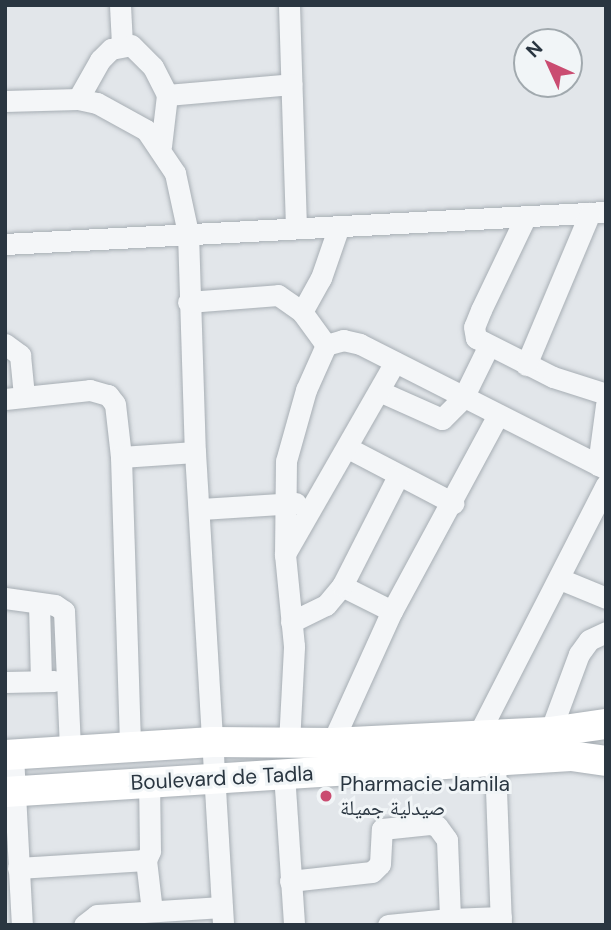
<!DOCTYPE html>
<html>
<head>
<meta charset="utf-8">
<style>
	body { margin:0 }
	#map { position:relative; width:611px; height:930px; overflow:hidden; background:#e2e6ea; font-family:"DM Sans","Noto Naskh Arabic",sans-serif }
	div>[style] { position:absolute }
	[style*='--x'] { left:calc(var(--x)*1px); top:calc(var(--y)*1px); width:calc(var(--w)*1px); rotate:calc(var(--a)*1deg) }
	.roads { filter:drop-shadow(0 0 2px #a7aeb4) drop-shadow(0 0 2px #a7aeb4) }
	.street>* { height:21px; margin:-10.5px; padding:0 10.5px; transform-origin:10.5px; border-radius:10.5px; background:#f4f6f8 }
	.secondary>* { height:30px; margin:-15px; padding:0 15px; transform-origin:15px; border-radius:15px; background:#fff }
	.dots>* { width:19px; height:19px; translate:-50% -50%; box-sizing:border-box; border:4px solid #f1f5f7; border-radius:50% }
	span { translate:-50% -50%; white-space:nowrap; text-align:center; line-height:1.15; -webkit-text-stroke:6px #f1f5f7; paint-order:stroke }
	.street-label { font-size:21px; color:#2a3641 }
	.poi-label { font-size:21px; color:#2a3641 }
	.left { translate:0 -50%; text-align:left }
	.frame { position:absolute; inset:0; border:7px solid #2a3641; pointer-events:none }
	.north { position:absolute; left:513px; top:28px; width:70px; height:70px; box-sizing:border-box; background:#f1f5f7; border:2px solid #a1a9ae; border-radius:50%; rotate:315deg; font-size:19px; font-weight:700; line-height:28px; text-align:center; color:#2a3641 }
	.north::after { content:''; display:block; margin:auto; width:24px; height:32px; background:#ca4c71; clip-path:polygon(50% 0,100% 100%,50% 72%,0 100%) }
</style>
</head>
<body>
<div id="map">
	<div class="roads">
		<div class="street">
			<div style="--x:120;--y:5;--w:40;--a:87.1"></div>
			<div style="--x:289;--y:5;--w:222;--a:88.2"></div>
			<div style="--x:167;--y:95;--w:125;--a:-5"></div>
			<div style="--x:78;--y:99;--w:45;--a:-60.6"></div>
			<div style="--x:100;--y:60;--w:16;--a:-45"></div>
			<div style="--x:111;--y:49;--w:20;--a:-11"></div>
			<div style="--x:131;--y:45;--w:31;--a:45"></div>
			<div style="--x:153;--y:67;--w:31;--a:63"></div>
			<div style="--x:167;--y:95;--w:51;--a:96.7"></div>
			<div style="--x:5;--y:101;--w:73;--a:-1.6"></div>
			<div style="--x:78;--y:99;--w:19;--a:12"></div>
			<div style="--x:97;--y:103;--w:56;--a:28.9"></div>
			<div style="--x:146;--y:130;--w:52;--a:56"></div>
			<div style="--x:175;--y:173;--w:61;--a:77.8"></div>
			<div style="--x:188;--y:233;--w:219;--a:88.2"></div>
			<div style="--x:195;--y:452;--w:474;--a:86.6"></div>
			<div style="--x:526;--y:216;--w:104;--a:115.6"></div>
			<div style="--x:481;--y:310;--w:18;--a:112"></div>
			<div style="--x:474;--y:327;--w:11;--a:80"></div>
			<div style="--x:476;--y:338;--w:86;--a:26.9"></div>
			<div style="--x:553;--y:377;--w:56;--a:17.8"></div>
			<div style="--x:5;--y:244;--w:602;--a:-3.05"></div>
			<div style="--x:188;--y:302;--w:90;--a:-4.4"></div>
			<div style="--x:278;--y:295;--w:29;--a:35"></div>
			<div style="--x:302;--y:312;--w:41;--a:54"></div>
			<div style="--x:302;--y:312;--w:39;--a:-61"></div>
			<div style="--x:321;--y:278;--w:55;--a:-70.9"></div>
			<div style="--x:5;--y:344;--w:19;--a:36"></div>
			<div style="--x:20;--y:355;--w:41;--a:84.4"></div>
			<div style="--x:526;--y:365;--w:165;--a:-67.2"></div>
			<div style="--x:379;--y:391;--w:69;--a:24"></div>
			<div style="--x:442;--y:419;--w:30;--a:-45"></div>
			<div style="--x:463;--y:398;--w:57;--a:-63.9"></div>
			<div style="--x:5;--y:399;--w:85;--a:-6"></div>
			<div style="--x:90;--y:390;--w:19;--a:16"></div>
			<div style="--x:108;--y:395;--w:11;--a:52"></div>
			<div style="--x:115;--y:404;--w:53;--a:83.5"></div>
			<div style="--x:121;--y:457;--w:289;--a:88.2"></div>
			<div style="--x:348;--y:448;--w:119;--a:27.6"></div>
			<div style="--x:121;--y:457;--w:74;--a:-3.9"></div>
			<div style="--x:598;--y:465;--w:61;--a:-82.4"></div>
			<div style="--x:201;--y:509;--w:95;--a:-3.6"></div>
			<div style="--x:285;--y:554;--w:221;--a:-60.2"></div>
			<div style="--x:560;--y:579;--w:50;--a:22.4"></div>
			<div style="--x:342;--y:586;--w:56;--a:26.6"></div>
			<div style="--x:5;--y:598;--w:50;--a:8"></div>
			<div style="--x:55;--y:605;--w:11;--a:34"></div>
			<div style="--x:64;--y:611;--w:139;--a:87.5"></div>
			<div style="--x:39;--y:604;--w:77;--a:88.5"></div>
			<div style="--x:291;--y:622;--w:39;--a:-26"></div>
			<div style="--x:326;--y:605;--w:25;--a:-50"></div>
			<div style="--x:342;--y:586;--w:123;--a:-63"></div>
			<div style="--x:5;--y:682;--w:49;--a:-1.2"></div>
			<div style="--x:550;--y:732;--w:83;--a:-69.6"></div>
			<div style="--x:579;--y:654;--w:17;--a:-54"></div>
			<div style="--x:589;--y:640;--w:19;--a:-25"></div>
			<div style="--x:478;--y:735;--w:281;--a:-62.9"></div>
			<div style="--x:289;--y:743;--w:97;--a:-87"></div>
			<div style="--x:294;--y:646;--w:91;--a:-95.6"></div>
			<div style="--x:285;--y:555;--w:94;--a:-89.4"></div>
			<div style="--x:286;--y:461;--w:74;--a:-74.3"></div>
			<div style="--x:306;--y:390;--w:49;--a:-66"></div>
			<div style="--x:326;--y:345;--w:18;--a:-16"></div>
			<div style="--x:343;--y:340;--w:17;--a:13"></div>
			<div style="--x:360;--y:344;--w:276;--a:26.9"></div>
			<div style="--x:13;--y:755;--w:170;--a:87"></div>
			<div style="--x:332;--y:756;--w:13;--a:-90"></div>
			<div style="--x:332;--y:743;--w:145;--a:-65.6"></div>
			<div style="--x:392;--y:611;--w:223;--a:-61.6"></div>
			<div style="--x:495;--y:762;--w:163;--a:87.9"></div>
			<div style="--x:284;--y:773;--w:152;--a:86.2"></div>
			<div style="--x:146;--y:860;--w:51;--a:83.3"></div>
			<div style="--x:18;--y:868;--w:128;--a:-3.6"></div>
			<div style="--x:146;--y:860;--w:10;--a:-66"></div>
			<div style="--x:150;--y:851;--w:69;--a:-90.8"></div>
			<div style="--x:290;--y:881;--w:82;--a:-6.3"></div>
			<div style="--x:372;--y:872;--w:11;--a:-45"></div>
			<div style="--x:380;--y:864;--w:35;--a:-87"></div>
			<div style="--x:382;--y:829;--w:48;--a:-5.9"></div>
			<div style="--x:430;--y:824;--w:7;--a:16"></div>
			<div style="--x:437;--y:826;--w:17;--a:54"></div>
			<div style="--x:447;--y:840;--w:79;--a:87.8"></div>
			<div style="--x:450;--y:919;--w:51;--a:-2.2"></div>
			<div style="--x:84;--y:925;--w:16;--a:-38"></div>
			<div style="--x:97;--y:915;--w:125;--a:-3.7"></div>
			<div style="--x:388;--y:925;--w:62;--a:-5.5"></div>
			<div style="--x:450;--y:919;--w:6;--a:90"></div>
		</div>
		<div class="secondary">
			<div style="--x:5;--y:755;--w:208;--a:-3.6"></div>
			<div style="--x:213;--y:742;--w:119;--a:0.5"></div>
			<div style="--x:332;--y:743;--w:218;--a:-2.9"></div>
			<div style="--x:550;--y:732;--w:57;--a:-8.1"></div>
			<div style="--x:5;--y:792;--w:567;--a:-3.64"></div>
			<div style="--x:571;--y:756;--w:35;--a:8"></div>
		</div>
	</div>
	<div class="dots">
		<div style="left:326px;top:796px;background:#ca4c71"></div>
	</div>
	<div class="street-label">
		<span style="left:222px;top:778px;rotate:-3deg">Boulevard de Tadla</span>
	</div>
	<div class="poi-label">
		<span class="left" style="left:340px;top:796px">Pharmacie Jamila<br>صيدلية جميلة</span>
	</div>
	<div class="frame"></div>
	<div class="north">N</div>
</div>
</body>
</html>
